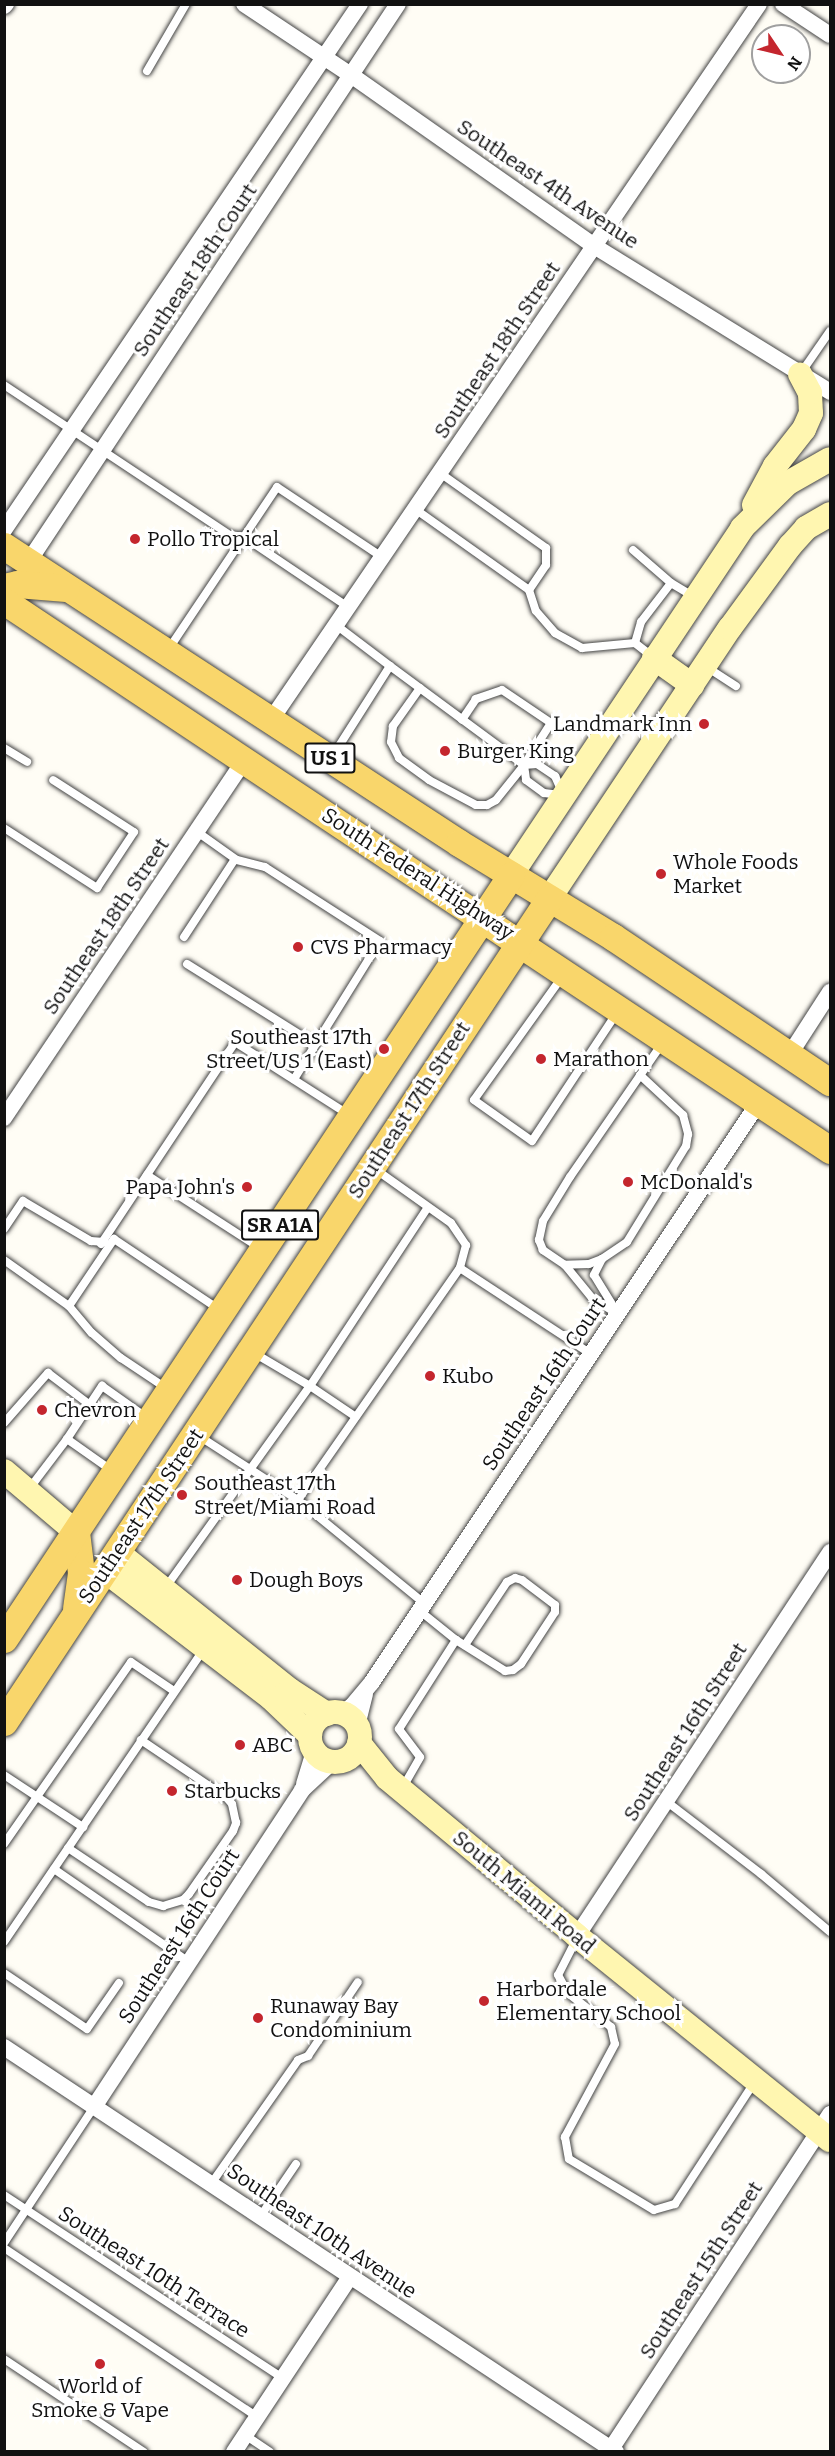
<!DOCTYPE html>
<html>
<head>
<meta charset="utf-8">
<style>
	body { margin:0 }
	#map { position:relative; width:835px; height:2456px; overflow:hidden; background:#fffdf5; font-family:Bitter,serif }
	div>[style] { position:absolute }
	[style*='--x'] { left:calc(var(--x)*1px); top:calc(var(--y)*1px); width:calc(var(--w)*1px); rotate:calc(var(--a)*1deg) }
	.roads { filter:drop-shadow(0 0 2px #444) drop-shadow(0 0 2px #444) }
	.lane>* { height:8px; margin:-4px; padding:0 4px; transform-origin:4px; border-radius:4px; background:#fff }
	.street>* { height:16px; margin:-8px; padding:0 8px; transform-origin:8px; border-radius:8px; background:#fff }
	.secondary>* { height:24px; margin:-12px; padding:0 12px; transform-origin:12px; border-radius:12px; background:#fff6b0 }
	.secondary>.ring { margin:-12px; padding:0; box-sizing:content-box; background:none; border:24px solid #fff6b0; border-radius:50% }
	.primary>* { height:27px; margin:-13.5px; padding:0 13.5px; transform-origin:13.5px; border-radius:13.5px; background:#f9d66b }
	.dots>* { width:16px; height:16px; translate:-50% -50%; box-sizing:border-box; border:3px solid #fff; border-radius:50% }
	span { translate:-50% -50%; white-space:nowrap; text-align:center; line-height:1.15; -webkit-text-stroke:6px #fff; paint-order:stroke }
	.shield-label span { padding:2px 4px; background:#fff; border:2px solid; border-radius:4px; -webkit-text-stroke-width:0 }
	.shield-label { font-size:20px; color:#111; font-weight:700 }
	.street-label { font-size:21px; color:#111 }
	.poi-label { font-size:21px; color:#111 }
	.left { translate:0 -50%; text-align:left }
	.right { translate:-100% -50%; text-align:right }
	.frame { position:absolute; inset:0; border:6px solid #111; pointer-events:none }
	.north { position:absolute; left:751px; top:24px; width:60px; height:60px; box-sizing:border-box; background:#fff; border:2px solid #a0a0a0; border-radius:50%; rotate:125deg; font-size:16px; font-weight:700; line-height:24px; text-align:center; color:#111 }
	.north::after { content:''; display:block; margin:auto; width:21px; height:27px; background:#c4262e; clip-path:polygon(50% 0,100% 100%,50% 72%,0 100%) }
</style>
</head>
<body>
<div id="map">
	<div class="roads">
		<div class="lane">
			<div style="--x:147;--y:71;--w:78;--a:-59.8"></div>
			<div style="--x:801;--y:373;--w:51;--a:-55.4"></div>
			<div style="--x:4;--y:385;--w:271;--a:33.6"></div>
			<div style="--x:230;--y:535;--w:14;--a:8"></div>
			<div style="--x:244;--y:537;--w:125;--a:33.9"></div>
			<div style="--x:440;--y:473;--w:130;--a:35.3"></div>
			<div style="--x:546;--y:548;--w:17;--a:90"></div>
			<div style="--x:546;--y:565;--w:30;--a:124"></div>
			<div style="--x:415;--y:509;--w:140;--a:35.4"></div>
			<div style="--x:529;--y:590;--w:22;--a:72"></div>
			<div style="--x:536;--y:611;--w:29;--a:49"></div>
			<div style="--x:555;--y:633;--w:31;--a:29"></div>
			<div style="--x:582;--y:648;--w:53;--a:-5.4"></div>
			<div style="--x:635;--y:643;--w:24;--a:38"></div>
			<div style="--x:633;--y:550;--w:50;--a:41"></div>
			<div style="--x:635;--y:643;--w:22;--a:-74"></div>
			<div style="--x:641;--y:622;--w:49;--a:-52.4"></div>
			<div style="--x:671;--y:583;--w:27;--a:31"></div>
			<div style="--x:168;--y:650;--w:196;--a:-56.2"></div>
			<div style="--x:277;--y:487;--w:126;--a:33.7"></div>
			<div style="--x:390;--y:666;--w:167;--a:36.5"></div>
			<div style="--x:524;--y:765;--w:13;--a:-4"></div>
			<div style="--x:537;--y:764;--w:22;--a:34"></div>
			<div style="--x:555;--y:776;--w:17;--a:66"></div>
			<div style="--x:705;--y:666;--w:37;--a:33"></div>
			<div style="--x:420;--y:688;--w:47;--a:125.4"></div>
			<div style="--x:393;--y:726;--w:16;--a:97"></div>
			<div style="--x:391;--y:742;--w:18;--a:63"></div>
			<div style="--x:399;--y:758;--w:37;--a:36"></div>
			<div style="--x:429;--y:780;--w:53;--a:28"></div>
			<div style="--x:476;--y:805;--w:11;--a:0"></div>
			<div style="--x:487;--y:805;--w:10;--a:-29"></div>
			<div style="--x:496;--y:800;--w:45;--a:-51.3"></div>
			<div style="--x:524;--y:765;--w:50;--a:-57.3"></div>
			<div style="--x:551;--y:723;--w:59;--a:-146"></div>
			<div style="--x:502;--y:690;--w:28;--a:161"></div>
			<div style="--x:476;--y:699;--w:25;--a:124"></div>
			<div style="--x:4;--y:748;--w:27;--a:31"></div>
			<div style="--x:332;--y:757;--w:108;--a:-57.5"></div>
			<div style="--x:390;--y:666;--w:68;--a:-142.8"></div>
			<div style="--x:524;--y:765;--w:15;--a:82"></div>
			<div style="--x:526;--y:780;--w:22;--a:36"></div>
			<div style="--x:544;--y:793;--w:16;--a:7"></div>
			<div style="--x:4;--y:828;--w:111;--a:32.8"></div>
			<div style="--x:97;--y:888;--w:67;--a:-56.5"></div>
			<div style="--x:134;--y:832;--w:96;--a:-147.3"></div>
			<div style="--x:196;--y:831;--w:50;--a:35.3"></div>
			<div style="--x:237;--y:860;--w:29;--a:14"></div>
			<div style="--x:265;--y:867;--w:137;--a:32.8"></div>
			<div style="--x:380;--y:941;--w:163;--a:121.9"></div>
			<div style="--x:184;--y:937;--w:93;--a:-56.8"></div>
			<div style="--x:187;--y:964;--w:151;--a:32"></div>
			<div style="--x:562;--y:977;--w:151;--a:125.6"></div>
			<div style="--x:474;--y:1100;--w:71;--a:35.3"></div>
			<div style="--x:532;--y:1141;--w:156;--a:-56.5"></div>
			<div style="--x:640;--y:1075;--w:59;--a:42.9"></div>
			<div style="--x:683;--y:1115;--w:20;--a:75"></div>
			<div style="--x:688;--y:1134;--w:12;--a:99"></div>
			<div style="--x:686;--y:1146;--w:113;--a:121.6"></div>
			<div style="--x:627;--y:1242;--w:30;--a:146"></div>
			<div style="--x:602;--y:1259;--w:14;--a:159"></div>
			<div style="--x:589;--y:1264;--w:24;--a:178"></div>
			<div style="--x:565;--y:1265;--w:27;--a:-146"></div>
			<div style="--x:543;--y:1250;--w:11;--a:-112"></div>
			<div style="--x:539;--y:1240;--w:19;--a:-78"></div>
			<div style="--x:543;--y:1221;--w:52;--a:-58.5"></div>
			<div style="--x:570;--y:1177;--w:164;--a:-55.4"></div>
			<div style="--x:375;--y:1169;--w:93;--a:35.4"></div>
			<div style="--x:451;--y:1223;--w:27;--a:56"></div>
			<div style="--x:466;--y:1245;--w:24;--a:105"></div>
			<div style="--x:147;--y:1175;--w:135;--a:32.9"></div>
			<div style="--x:4;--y:1229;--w:34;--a:-56"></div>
			<div style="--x:23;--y:1201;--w:79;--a:30.5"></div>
			<div style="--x:91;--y:1241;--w:14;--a:4"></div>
			<div style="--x:114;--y:1239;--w:128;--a:33.8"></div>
			<div style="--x:101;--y:1244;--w:242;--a:-56.4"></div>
			<div style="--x:235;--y:1042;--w:135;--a:32.6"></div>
			<div style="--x:602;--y:1259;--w:18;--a:117"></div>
			<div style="--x:594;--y:1275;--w:46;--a:58.4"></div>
			<div style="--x:4;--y:1260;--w:80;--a:35.3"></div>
			<div style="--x:69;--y:1306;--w:81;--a:-56.1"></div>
			<div style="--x:565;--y:1265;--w:43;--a:50.7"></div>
			<div style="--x:592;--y:1298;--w:31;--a:32"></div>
			<div style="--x:69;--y:1306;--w:35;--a:50"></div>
			<div style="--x:92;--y:1333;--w:38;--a:41"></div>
			<div style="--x:121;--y:1358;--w:54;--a:33.7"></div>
			<div style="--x:254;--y:1353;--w:65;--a:30.5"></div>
			<div style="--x:310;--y:1386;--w:214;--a:-56.6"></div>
			<div style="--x:4;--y:1423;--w:67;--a:-48.7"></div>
			<div style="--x:48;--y:1373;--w:53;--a:37.3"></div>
			<div style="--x:199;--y:1436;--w:118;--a:32.9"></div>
			<div style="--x:298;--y:1500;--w:164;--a:39.3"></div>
			<div style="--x:111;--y:1470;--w:54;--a:-144.8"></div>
			<div style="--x:67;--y:1439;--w:64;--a:-56.6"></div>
			<div style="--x:102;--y:1386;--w:55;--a:35.4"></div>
			<div style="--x:29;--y:1489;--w:63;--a:-52.8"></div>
			<div style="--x:298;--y:1500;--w:283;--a:-55.1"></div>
			<div style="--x:460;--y:1268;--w:157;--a:33.3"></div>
			<div style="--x:166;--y:1587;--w:247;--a:-54.4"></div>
			<div style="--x:310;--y:1386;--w:55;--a:34"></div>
			<div style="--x:420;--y:1611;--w:46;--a:38.9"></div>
			<div style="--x:456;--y:1640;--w:58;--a:32.3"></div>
			<div style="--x:505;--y:1671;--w:8;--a:-7"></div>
			<div style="--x:513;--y:1670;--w:10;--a:-37"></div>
			<div style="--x:521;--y:1664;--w:62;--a:-56.8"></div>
			<div style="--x:555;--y:1612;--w:7;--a:-90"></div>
			<div style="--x:555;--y:1605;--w:41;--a:-142.9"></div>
			<div style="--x:522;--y:1580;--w:7;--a:-164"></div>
			<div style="--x:515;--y:1578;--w:9;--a:153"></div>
			<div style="--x:507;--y:1582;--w:76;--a:123.7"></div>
			<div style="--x:4;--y:1775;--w:95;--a:33.4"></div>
			<div style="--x:403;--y:1787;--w:34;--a:-60"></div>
			<div style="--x:420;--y:1757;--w:35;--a:-127"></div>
			<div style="--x:399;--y:1729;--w:106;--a:-57.4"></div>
			<div style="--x:666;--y:1801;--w:120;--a:37.5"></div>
			<div style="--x:761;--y:1874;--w:90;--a:40"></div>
			<div style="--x:4;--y:1844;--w:222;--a:-55.1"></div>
			<div style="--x:131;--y:1662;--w:52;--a:34"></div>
			<div style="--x:68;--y:1848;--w:97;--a:33.7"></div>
			<div style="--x:149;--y:1902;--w:15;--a:16"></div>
			<div style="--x:163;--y:1906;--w:21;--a:-17"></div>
			<div style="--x:183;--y:1900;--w:8;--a:-45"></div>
			<div style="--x:189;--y:1894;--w:77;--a:-55.1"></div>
			<div style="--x:233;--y:1831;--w:9;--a:-69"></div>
			<div style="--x:236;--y:1823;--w:19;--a:-102"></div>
			<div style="--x:232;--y:1804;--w:8;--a:-130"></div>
			<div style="--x:227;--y:1798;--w:104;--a:-146"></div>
			<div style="--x:54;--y:1869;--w:164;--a:34.6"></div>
			<div style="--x:576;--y:1940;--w:39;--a:117"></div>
			<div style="--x:558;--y:1975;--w:21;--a:61"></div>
			<div style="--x:568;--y:1993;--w:55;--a:38.3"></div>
			<div style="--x:611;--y:2027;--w:17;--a:77"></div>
			<div style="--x:615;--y:2044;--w:106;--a:118.3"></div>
			<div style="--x:565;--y:2137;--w:22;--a:80"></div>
			<div style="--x:569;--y:2159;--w:99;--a:31"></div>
			<div style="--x:654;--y:2210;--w:22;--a:-16"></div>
			<div style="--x:675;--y:2204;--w:145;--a:-56.9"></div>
			<div style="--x:4;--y:1942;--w:353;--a:-55.7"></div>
			<div style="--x:4;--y:1973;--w:100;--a:34"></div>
			<div style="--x:87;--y:2029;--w:56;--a:-55.2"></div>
			<div style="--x:211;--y:2184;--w:151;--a:-54.9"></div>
			<div style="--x:298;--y:2060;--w:11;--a:-22"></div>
			<div style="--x:308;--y:2056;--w:89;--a:-56"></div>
			<div style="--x:4;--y:2195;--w:334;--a:33.3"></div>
			<div style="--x:260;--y:2217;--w:64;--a:-55.8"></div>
			<div style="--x:4;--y:2243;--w:163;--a:-56.5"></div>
			<div style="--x:4;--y:2248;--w:304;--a:33.7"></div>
			<div style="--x:4;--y:2359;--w:168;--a:33.6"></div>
			<div style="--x:245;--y:2435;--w:30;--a:34"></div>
		</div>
		<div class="street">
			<div style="--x:244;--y:4;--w:128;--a:33.6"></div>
			<div style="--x:351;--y:75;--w:297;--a:35.1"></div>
			<div style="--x:594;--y:246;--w:278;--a:31.7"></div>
			<div style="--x:783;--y:4;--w:56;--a:33.4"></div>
			<div style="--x:4;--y:6;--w:3;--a:-45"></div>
			<div style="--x:4;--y:530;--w:635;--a:-55.91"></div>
			<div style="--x:29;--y:561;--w:668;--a:-56.48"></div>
			<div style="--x:271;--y:720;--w:866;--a:-55.72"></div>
			<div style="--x:790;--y:1054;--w:74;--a:-57.2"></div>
			<div style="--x:4;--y:1118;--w:432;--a:-56.1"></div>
			<div style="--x:341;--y:1713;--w:13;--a:-32"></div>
			<div style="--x:352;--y:1706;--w:31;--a:-50"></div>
			<div style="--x:372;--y:1682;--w:697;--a:-56.29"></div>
			<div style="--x:357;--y:1726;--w:33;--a:-76"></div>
			<div style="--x:304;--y:1784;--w:34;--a:-73"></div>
			<div style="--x:577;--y:1936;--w:460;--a:-56.6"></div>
			<div style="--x:4;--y:2047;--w:734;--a:33.5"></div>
			<div style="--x:94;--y:2107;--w:379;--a:-56.7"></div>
			<div style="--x:302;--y:1790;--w:41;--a:-43"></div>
			<div style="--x:234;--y:2452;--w:210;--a:-56.5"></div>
			<div style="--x:609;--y:2452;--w:404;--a:-56.8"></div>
		</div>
		<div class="secondary">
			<div style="--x:754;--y:505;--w:44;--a:-61.7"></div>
			<div style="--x:775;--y:466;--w:47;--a:-51.9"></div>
			<div style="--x:804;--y:429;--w:17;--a:-66"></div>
			<div style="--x:811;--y:413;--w:20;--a:-93"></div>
			<div style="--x:810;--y:393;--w:21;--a:-118"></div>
			<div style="--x:654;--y:658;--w:47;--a:35.4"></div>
			<div style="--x:511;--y:875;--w:417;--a:-56.3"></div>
			<div style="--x:742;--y:528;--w:64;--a:-44.4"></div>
			<div style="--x:788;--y:483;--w:48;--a:-29.7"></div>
			<div style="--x:549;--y:899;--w:326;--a:-56.3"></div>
			<div style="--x:730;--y:628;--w:102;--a:-53.8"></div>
			<div style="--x:790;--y:546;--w:24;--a:-48"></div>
			<div style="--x:806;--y:528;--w:28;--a:-30"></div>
			<div style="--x:4;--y:1471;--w:94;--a:40.3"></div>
			<div style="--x:117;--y:1552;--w:221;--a:38.6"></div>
			<div style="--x:290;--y:1690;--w:44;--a:33"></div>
			<div style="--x:105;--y:1571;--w:209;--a:37.4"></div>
			<div style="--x:271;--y:1698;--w:54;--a:43.5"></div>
			<div class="ring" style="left:310px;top:1712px;width:26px;height:26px"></div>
			<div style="--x:359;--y:1743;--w:45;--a:51.3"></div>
			<div style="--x:387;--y:1778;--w:247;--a:39.7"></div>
			<div style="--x:577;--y:1936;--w:325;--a:38.9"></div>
		</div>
		<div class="primary">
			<div style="--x:4;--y:546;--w:543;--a:33.13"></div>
			<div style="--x:459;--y:843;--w:180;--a:31.4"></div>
			<div style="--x:613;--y:937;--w:261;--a:33.8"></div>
			<div style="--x:4;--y:587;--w:13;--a:-13"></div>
			<div style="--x:17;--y:584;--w:49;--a:4.7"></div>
			<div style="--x:4;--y:601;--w:992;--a:33.61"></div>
			<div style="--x:76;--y:1532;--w:41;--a:83"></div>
			<div style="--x:81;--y:1573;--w:35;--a:98"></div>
			<div style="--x:4;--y:1639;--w:917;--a:-56.43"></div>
			<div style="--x:4;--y:1722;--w:987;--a:-56.49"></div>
		</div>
	</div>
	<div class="dots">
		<div style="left:135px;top:539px;background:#c4262e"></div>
		<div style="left:704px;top:724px;background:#c4262e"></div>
		<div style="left:445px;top:751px;background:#c4262e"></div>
		<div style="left:661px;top:874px;background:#c4262e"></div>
		<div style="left:298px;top:947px;background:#c4262e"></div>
		<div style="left:384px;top:1049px;background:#c4262e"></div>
		<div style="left:541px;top:1059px;background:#c4262e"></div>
		<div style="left:628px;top:1182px;background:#c4262e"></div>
		<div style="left:247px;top:1187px;background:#c4262e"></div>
		<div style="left:430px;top:1376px;background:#c4262e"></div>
		<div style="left:42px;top:1410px;background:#c4262e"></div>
		<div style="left:182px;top:1495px;background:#c4262e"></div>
		<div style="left:237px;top:1580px;background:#c4262e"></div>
		<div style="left:240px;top:1745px;background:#c4262e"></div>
		<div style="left:172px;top:1791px;background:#c4262e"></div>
		<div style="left:484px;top:2001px;background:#c4262e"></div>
		<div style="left:258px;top:2018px;background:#c4262e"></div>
		<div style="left:100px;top:2364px;background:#c4262e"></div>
	</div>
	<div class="shield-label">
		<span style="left:330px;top:758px">US 1</span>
		<span style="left:280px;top:1225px">SR A1A</span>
	</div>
	<div class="street-label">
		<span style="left:548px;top:184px;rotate:34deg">Southeast 4th Avenue</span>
		<span style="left:195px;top:270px;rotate:-56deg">Southeast 18th Court</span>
		<span style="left:497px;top:350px;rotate:-56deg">Southeast 18th Street</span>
		<span style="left:418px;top:874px;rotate:33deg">South Federal Highway</span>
		<span style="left:106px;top:926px;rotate:-56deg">Southeast 18th Street</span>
		<span style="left:409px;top:1110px;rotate:-57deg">Southeast 17th Street</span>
		<span style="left:544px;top:1384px;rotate:-56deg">Southeast 16th Court</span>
		<span style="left:141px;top:1516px;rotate:-56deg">Southeast 17th Street</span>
		<span style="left:685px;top:1732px;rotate:-57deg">Southeast 16th Street</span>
		<span style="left:524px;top:1892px;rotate:40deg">South Miami Road</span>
		<span style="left:179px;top:1936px;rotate:-57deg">Southeast 16th Court</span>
		<span style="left:322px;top:2231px;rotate:34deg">Southeast 10th Avenue</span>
		<span style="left:701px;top:2270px;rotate:-57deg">Southeast 15th Street</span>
		<span style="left:154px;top:2272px;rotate:33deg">Southeast 10th Terrace</span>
	</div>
	<div class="poi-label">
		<span class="left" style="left:147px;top:539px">Pollo Tropical</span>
		<span class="right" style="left:692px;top:724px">Landmark Inn</span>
		<span class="left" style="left:457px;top:751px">Burger King</span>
		<span class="left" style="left:673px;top:874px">Whole Foods<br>Market</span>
		<span class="left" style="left:310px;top:947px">CVS Pharmacy</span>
		<span class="right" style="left:372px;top:1049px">Southeast 17th<br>Street/US 1 (East)</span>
		<span class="left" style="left:553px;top:1059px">Marathon</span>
		<span class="left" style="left:640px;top:1182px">McDonald's</span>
		<span class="right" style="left:235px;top:1187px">Papa John's</span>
		<span class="left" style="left:442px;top:1376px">Kubo</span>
		<span class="left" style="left:54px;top:1410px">Chevron</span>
		<span class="left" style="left:194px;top:1495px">Southeast 17th<br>Street/Miami Road</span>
		<span class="left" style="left:249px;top:1580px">Dough Boys</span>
		<span class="left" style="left:252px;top:1745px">ABC</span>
		<span class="left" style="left:184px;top:1791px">Starbucks</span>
		<span class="left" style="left:496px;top:2001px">Harbordale<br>Elementary School</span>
		<span class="left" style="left:270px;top:2018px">Runaway Bay<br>Condominium</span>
		<span style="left:100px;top:2398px">World of<br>Smoke &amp; Vape</span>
	</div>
	<div class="frame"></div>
	<div class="north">N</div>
</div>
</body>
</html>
